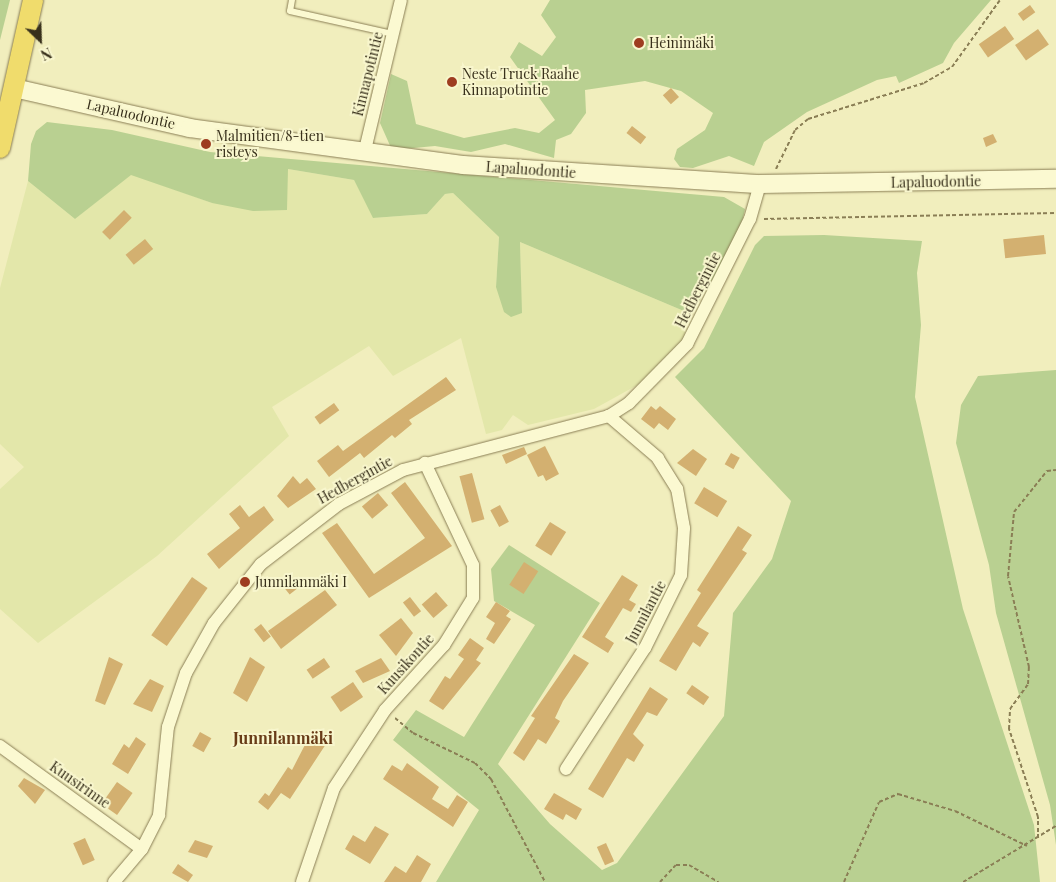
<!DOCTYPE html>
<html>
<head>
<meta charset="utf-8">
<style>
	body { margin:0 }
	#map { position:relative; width:1056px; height:882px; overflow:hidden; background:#f1eebd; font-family:"Playfair Display",serif }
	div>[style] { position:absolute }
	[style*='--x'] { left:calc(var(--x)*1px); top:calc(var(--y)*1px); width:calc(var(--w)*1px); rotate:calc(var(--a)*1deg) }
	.farmland>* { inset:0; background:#e3e7aa }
	.green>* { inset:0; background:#b9d091 }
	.building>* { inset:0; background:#d3b070; transform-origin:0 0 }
	.path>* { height:2px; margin-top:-1px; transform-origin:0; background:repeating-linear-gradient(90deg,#8a7e55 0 4px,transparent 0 6.5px) }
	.roads { filter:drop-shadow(0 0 1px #8a7e55) drop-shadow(0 0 1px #8a7e55) }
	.service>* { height:6px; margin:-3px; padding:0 3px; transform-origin:3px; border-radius:3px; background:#fbf9d1 }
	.minor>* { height:12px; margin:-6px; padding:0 6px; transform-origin:6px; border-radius:6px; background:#fbf9d1 }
	.secondary>* { height:18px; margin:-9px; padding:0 9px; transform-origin:9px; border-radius:9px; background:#fbf9d1 }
	.trunk>* { height:20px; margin:-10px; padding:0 10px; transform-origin:10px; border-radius:10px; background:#f0dc6c }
	.dots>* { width:14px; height:14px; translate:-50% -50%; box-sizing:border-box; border:2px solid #f8f6cd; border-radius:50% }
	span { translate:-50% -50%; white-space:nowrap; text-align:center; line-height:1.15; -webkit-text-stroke:4px #f8f6cd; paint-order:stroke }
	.poi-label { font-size:14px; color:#38301b }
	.left { translate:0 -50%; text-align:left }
	.street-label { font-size:14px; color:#38301b }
	.quarter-label { font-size:16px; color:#683b17; font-weight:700 }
	.north { position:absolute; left:15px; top:15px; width:50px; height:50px; -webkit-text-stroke:4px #f8f6cd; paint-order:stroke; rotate:156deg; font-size:14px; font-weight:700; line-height:20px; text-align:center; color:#38301b }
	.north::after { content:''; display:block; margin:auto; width:18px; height:22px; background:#38301b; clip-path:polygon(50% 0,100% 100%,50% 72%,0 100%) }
</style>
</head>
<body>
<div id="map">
	<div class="farmland">
		<div style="clip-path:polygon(288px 169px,354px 180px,374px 218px,427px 214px,445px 194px,453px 193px,499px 237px,496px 287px,521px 284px,520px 242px,691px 314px,679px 352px,641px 383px,594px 409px,528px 425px,513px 415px,502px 430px,486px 434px,461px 338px,393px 376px,369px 346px,272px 407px,289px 436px,157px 556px,38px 643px,0 609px,0 489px,24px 467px,0 444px,0 288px,28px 181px,75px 219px,131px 174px,212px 203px)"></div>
	</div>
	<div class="green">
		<div style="clip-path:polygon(0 0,10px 0,0 40px)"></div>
		<div style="clip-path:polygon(550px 0,991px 0,954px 43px,943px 63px,899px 83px,896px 76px,877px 80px,807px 112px,764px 142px,754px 166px,729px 156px,693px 168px,680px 167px,674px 159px,677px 149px,705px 130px,713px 113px,681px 91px,645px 81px,585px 90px,586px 113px,571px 134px,556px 140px,554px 158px,505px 144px,471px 152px,435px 146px,392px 150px,380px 123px,391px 74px,407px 81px,416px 124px,464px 138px,515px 128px,539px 133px,555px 120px,510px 57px,519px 42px,542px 56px,556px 37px,541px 15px)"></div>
		<div style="clip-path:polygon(47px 122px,112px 130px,210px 152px,724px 197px,745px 209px,739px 236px,691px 314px,520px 242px,522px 313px,511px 317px,504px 312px,496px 287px,499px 237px,453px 193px,445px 194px,427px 214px,373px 218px,354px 180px,288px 169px,287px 210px,253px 211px,212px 203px,131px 175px,75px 219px,28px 181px,31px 144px,36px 131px)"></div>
		<div style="clip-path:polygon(824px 235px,922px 241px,917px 273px,921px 325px,915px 397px,963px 609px,1034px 825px,1040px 882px,436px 882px,479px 810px,393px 740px,416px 710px,464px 737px,535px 625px,494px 601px,491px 569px,509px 545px,600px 603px,498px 764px,550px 824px,602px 870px,617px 863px,724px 716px,733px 613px,772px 559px,791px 501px,675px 377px,704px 348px,755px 245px,764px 236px)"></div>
		<div style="clip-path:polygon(1056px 370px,1056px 845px,1050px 805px,996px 613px,989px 565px,956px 443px,961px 405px,978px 376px)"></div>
	</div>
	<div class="building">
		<div style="left:1030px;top:5px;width:9px;height:15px;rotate:54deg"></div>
		<div style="left:1005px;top:26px;width:16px;height:32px;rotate:55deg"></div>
		<div style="left:1038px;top:29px;width:19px;height:28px;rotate:55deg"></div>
		<div style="left:671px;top:88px;width:12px;height:11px;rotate:48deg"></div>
		<div style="left:632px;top:126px;width:18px;height:9px;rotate:38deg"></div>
		<div style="clip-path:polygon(993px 134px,997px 142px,986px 147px,983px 138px)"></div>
		<div style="left:124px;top:210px;width:11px;height:31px;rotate:45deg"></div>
		<div style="left:1044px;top:235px;width:19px;height:41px;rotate:84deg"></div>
		<div style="left:145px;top:239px;width:13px;height:25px;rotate:51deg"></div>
		<div style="clip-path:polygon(446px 377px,456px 390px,409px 420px,412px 424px,395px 438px,392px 435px,364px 458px,360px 453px,329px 477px,317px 461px,338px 445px,343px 451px)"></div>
		<div style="left:334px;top:403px;width:9px;height:24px;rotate:54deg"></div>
		<div style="clip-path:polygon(651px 406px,656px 410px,660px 406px,676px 419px,668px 430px,659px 423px,654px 429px,641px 419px)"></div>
		<div style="clip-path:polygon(545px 446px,559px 474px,546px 481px,543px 475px,538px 477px,527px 455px)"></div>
		<div style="clip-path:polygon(524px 447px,527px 454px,506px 464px,502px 455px)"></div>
		<div style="clip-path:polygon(693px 449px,707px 459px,696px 476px,677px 463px)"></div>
		<div style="left:731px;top:453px;width:10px;height:13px;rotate:29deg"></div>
		<div style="left:472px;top:473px;width:48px;height:13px;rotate:75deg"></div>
		<div style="clip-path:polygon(293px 476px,300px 484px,307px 478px,316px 489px,288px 508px,277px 496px)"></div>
		<div style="clip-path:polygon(405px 482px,452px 546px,369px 598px,322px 533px,337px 523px,374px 574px,425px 538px,391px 493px)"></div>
		<div style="left:704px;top:487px;width:27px;height:19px;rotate:31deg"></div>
		<div style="left:378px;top:493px;width:16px;height:21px;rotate:50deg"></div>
		<div style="clip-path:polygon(240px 505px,249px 517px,264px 506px,274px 520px,219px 569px,207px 554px,240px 528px,229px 514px)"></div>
		<div style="left:500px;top:505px;width:19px;height:11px;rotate:62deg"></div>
		<div style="left:550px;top:522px;width:19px;height:28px;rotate:32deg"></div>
		<div style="clip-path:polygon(738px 526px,752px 535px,742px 550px,747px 553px,697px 626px,709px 633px,700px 647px,693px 642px,676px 671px,659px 661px,701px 593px,697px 590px)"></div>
		<div style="left:524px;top:562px;width:17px;height:27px;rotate:33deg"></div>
		<div style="left:290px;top:574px;width:16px;height:13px;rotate:52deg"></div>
		<div style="clip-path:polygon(622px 575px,638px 585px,629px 600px,636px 604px,631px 612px,623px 608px,605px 637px,614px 643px,608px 653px,582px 637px)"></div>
		<div style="left:192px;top:577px;width:19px;height:71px;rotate:35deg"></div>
		<div style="clip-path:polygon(325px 590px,337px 605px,281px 649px,268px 631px)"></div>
		<div style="left:436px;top:592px;width:18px;height:19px;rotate:49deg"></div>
		<div style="left:410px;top:597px;width:18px;height:9px;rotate:52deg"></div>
		<div style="clip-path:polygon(496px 602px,510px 611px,506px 616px,511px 619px,494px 644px,486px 639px,495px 623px,486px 617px)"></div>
		<div style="clip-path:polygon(401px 618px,413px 633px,396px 656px,379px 635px)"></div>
		<div style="left:261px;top:624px;width:16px;height:9px;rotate:52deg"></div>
		<div style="clip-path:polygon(470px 638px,484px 648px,476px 660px,481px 663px,443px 710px,429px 701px,445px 676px,450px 679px,464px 659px,458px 655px)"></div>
		<div style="clip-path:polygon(574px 654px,589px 663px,563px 701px,555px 718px,560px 721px,546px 744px,538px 739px,524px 761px,513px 753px,535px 718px,531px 716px)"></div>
		<div style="clip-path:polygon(109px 657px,123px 664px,105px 705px,95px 701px)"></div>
		<div style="clip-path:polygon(250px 657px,265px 667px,247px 702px,233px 693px)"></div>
		<div style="left:324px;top:658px;width:11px;height:21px;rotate:56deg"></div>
		<div style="clip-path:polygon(381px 658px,390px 671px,363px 683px,355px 671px)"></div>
		<div style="clip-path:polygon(150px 679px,164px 686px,152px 712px,133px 704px)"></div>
		<div style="left:353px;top:682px;width:18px;height:27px;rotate:56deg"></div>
		<div style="left:692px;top:685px;width:21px;height:10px;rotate:35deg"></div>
		<div style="clip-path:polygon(650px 687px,668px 699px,657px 716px,647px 712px,633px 734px,644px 745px,634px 762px,627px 758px,603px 798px,588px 789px)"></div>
		<div style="left:200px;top:732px;width:13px;height:16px;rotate:29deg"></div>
		<div style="clip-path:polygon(315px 736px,326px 744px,290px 799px,281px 793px,268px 810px,258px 802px,265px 793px,269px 796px,288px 767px,292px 770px,309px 737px)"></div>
		<div style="clip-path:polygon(136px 737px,146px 744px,128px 774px,112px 764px,124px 744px,129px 748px)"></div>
		<div style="clip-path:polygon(407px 763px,439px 787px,432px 799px,448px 809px,457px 795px,468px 802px,453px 827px,383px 779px,392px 765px,402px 771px)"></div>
		<div style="clip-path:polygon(24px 778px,45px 790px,35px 804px,18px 786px)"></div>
		<div style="left:117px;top:782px;width:19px;height:27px;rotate:35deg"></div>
		<div style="clip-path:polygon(554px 793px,582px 809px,576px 820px,566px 814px,563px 820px,544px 809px)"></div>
		<div style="clip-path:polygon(375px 826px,389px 834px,370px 864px,345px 849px,353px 835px,365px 842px)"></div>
		<div style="left:85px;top:838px;width:24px;height:13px;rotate:66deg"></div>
		<div style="clip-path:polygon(195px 840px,213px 846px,207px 858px,188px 852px)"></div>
		<div style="left:606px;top:843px;width:20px;height:10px;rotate:66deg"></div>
		<div style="clip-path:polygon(417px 855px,431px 864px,421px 882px,384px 882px,395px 866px,406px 873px)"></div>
		<div style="clip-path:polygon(178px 864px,193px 875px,188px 882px,172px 873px)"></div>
	</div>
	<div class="path">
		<div style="--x:776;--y:169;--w:43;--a:-64"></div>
		<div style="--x:795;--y:130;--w:17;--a:-40"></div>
		<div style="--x:808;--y:119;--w:121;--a:-17.2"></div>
		<div style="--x:924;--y:83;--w:32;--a:-30"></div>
		<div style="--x:952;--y:67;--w:82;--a:-54.4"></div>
		<div style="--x:764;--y:219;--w:292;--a:-1.2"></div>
		<div style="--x:395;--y:718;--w:23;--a:40"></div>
		<div style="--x:413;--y:733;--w:69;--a:25.8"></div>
		<div style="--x:475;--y:763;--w:23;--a:45"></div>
		<div style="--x:491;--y:779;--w:116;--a:62.3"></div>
		<div style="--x:1038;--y:838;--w:21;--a:-90"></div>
		<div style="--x:1038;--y:817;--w:93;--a:-108.2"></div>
		<div style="--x:1009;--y:729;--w:20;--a:-87"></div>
		<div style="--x:1010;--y:709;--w:31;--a:-54"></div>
		<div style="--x:1028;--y:684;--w:17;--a:-87"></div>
		<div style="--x:1029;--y:667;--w:93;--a:-103"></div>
		<div style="--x:1008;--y:576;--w:64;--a:-84.6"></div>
		<div style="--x:1014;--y:512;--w:53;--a:-51.2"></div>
		<div style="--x:1047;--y:471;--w:9;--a:-6"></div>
		<div style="--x:660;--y:882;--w:23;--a:-47"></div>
		<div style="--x:676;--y:865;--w:13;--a:0"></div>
		<div style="--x:689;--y:865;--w:34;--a:30"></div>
		<div style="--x:844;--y:882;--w:87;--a:-66.4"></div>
		<div style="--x:879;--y:802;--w:21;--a:-23"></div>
		<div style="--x:898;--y:794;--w:59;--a:16.6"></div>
		<div style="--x:955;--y:811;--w:80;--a:25.9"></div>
		<div style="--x:963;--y:882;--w:109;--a:-31.1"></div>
	</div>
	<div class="roads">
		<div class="service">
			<div style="--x:292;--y:0;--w:11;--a:100"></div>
			<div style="--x:290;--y:11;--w:106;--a:12.6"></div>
		</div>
		<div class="minor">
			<div style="--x:364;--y:154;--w:158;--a:-76.5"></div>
			<div style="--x:0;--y:746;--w:175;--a:36"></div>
			<div style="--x:566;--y:769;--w:145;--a:-56.9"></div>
			<div style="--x:645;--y:648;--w:81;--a:-63.7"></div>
			<div style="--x:681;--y:575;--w:47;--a:-86.3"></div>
			<div style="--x:684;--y:528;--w:40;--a:-100"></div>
			<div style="--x:677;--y:489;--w:36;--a:-122"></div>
			<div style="--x:658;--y:458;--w:65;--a:-139.4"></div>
			<div style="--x:114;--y:882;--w:43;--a:-49.7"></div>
			<div style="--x:142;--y:849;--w:38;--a:-63"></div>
			<div style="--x:159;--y:815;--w:88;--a:-84.2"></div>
			<div style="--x:168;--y:727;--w:57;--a:-71.6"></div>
			<div style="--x:186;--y:673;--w:57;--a:-60.8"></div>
			<div style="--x:214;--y:623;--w:75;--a:-51.5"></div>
			<div style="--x:261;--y:564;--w:98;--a:-37.6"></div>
			<div style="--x:339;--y:504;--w:72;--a:-28"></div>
			<div style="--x:403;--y:470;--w:213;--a:-14.7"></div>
			<div style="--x:609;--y:416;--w:24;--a:-33"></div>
			<div style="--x:629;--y:403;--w:83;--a:-45.5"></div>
			<div style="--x:687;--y:344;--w:140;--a:-63.3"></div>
			<div style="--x:750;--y:219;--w:36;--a:-74"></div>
			<div style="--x:302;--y:882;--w:99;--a:-71.2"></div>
			<div style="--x:334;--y:788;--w:93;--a:-56.8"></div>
			<div style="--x:385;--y:710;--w:88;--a:-47.8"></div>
			<div style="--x:444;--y:645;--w:55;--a:-58.3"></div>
			<div style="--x:473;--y:598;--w:33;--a:-90"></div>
			<div style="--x:473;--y:565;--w:113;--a:-115.2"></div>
		</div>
		<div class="secondary">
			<div style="--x:14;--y:88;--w:180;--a:12.8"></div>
			<div style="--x:190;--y:128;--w:275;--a:7.7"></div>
			<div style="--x:463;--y:165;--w:298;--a:3.7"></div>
			<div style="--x:760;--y:184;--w:296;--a:-1"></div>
		</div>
		<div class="trunk">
			<div style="--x:0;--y:148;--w:152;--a:-77.4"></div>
		</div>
	</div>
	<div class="dots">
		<div style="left:639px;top:43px;background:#9e3d20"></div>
		<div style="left:452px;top:82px;background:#9e3d20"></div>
		<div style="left:206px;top:144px;background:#9e3d20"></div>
		<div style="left:245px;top:582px;background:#9e3d20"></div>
	</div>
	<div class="poi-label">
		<span class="left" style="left:649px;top:43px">Heinimäki</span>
		<span class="left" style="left:462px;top:82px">Neste Truck Raahe<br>Kinnapotintie</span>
		<span class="left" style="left:216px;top:144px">Malmitien/8-tien<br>risteys</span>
		<span class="left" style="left:255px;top:582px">Junnilanmäki I</span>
	</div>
	<div class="street-label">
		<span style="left:368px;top:74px;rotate:-76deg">Kinnapotintie</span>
		<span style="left:131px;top:114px;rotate:13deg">Lapaluodontie</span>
		<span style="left:531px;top:170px;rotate:4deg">Lapaluodontie</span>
		<span style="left:936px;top:182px;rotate:-1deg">Lapaluodontie</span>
		<span style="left:698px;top:290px;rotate:-63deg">Hedbergintie</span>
		<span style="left:355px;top:480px;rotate:-29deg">Hedbergintie</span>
		<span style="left:646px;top:612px;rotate:-62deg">Junnilantie</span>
		<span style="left:406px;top:664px;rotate:-48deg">Kuusikontie</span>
		<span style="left:80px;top:785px;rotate:35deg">Kuusirinne</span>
	</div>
	<div class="quarter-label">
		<span style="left:283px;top:738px">Junnilanmäki</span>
	</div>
	<div class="north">N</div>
</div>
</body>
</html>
